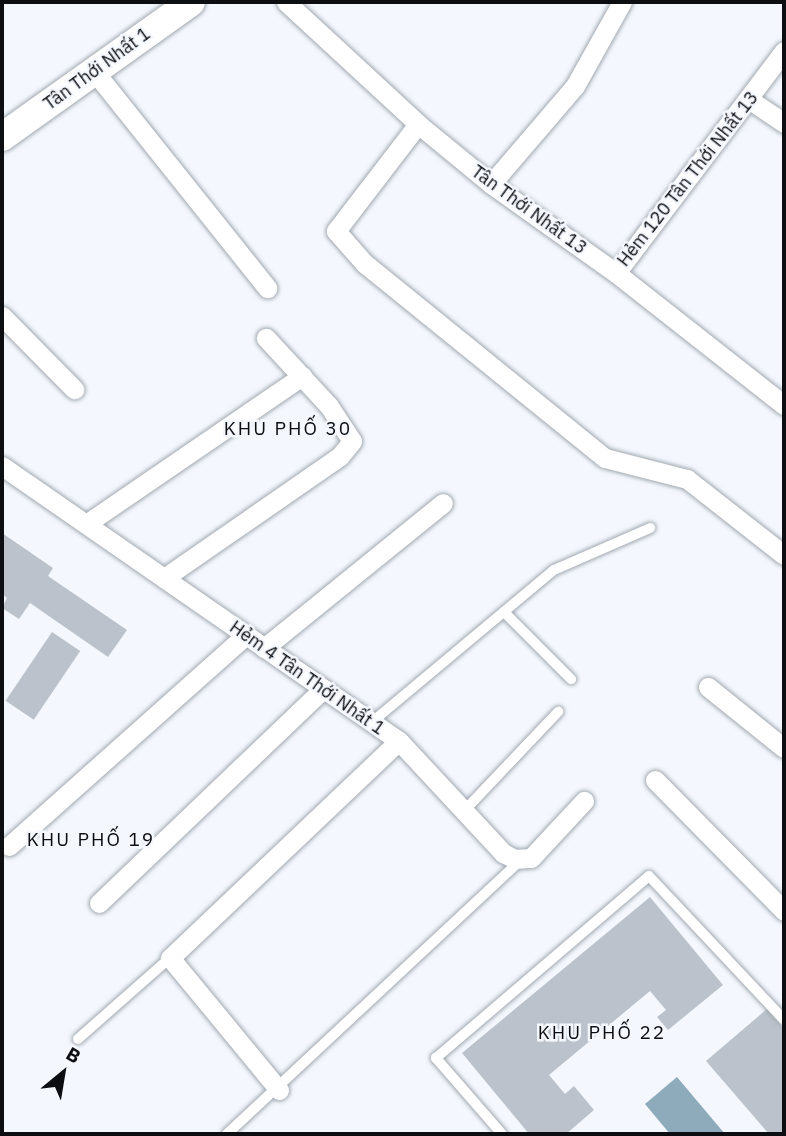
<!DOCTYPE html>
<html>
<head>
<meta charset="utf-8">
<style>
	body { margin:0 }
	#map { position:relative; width:786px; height:1136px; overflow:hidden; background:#f4f8fe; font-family:"IBM Plex Sans",sans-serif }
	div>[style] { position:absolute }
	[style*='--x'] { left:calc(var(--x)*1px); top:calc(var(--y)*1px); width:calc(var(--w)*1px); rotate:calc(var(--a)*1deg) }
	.water>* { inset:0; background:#8eabbc }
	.building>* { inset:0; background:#bbc2cb; transform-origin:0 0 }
	.roads { filter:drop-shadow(0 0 2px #a1a8b0) drop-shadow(0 0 2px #a1a8b0) }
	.lane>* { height:10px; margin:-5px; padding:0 5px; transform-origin:5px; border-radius:5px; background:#fff }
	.street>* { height:19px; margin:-9.5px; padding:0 9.5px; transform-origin:9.5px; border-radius:9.5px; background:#fff }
	.secondary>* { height:28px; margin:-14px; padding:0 14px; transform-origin:14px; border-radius:14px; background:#fff }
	span { translate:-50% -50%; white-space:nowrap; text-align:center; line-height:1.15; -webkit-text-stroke:5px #f4f8fe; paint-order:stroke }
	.street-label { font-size:18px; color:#0c0e11 }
	.neighbourhood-label { font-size:19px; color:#0c0e11; letter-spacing:2px }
	.frame { position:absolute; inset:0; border:4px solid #0c0e11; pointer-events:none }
	.north { position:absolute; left:28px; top:1038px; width:70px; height:70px; -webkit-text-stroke:5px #f4f8fe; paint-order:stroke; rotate:30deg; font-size:19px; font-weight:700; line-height:28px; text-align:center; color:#0c0e11 }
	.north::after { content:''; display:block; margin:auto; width:24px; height:32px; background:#0c0e11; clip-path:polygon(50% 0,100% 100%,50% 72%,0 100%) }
</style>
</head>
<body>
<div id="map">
	<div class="water">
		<div style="clip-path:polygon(677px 1077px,725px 1134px,670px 1134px,645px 1104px)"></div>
	</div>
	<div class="building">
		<div style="clip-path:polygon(2px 533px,53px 568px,48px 576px,127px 630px,108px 657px,30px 603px,19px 619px,2px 608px,7px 598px,2px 594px)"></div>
		<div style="left:52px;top:632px;width:34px;height:83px;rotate:34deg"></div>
		<div style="clip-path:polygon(650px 897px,723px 985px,668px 1030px,657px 1017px,666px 1010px,650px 991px,549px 1075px,565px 1094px,574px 1086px,594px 1110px,566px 1134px,529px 1134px,462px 1053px)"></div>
		<div style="clip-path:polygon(767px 1009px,784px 1029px,784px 1134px,769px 1134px,706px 1061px)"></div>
	</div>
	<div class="roads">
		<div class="lane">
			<div style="--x:504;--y:612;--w:95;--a:45"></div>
			<div style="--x:372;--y:722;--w:237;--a:-39.9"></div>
			<div style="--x:554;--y:570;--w:105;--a:-23.6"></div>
			<div style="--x:464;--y:811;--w:137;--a:-46.5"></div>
			<div style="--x:78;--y:1039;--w:123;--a:-41.4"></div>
			<div style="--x:227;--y:1134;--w:402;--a:-43"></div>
			<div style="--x:502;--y:1134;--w:101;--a:-131"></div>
			<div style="--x:436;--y:1058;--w:280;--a:-40.5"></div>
			<div style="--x:649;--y:876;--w:197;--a:46.8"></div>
		</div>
		<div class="street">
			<div style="--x:286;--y:2;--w:180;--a:42.7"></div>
			<div style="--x:418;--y:124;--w:94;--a:39.4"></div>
			<div style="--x:491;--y:184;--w:153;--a:35.5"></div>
			<div style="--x:616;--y:273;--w:214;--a:38.2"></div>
			<div style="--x:94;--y:71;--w:278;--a:51.4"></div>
			<div style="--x:750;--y:100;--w:41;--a:34.1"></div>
			<div style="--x:418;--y:124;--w:135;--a:127.5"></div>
			<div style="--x:336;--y:231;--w:43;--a:48.8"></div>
			<div style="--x:364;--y:263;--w:310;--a:39"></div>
			<div style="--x:605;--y:458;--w:85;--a:14.4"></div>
			<div style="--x:687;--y:479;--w:123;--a:38.1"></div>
			<div style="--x:491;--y:184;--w:129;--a:-49.4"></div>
			<div style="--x:575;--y:86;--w:96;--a:-60.8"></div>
			<div style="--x:616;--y:273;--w:278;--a:-52.9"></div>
			<div style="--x:2;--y:316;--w:103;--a:45.4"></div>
			<div style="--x:2;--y:466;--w:483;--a:34.7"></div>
			<div style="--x:399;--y:741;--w:153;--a:47.1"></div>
			<div style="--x:503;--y:853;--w:13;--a:27"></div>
			<div style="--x:515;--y:859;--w:16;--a:-4"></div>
			<div style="--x:531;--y:858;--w:78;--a:-47.1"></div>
			<div style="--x:86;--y:524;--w:262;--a:-34.4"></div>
			<div style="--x:164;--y:578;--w:214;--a:-34.7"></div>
			<div style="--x:340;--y:456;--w:19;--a:-51"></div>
			<div style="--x:352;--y:441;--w:42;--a:-123.3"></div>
			<div style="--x:329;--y:406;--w:93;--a:-132.8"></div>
			<div style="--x:264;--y:648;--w:230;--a:-39"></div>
			<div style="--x:708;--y:687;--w:97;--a:38.8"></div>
			<div style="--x:655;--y:780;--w:184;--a:45.4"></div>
			<div style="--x:9;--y:846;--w:317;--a:-41.7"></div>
			<div style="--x:99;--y:903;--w:310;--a:-43.7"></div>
			<div style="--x:279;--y:1090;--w:171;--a:-129.5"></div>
			<div style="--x:170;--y:958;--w:315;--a:-43.5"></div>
		</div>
		<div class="secondary">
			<div style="--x:2;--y:137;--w:232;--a:-35.5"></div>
		</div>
	</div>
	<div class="street-label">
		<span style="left:97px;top:69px;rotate:-36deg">Tân Thới Nhất 1</span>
		<span style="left:688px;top:179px;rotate:-52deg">Hẻm 120 Tân Thới Nhất 13</span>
		<span style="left:529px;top:210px;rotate:36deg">Tân Thới Nhất 13</span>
		<span style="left:307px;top:678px;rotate:35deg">Hẻm 4 Tân Thới Nhất 1</span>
	</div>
	<div class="neighbourhood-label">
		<span style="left:288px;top:429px">KHU PHỐ 30</span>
		<span style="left:91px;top:840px">KHU PHỐ 19</span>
		<span style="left:602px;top:1033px">KHU PHỐ 22</span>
	</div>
	<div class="frame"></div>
	<div class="north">B</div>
</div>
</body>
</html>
